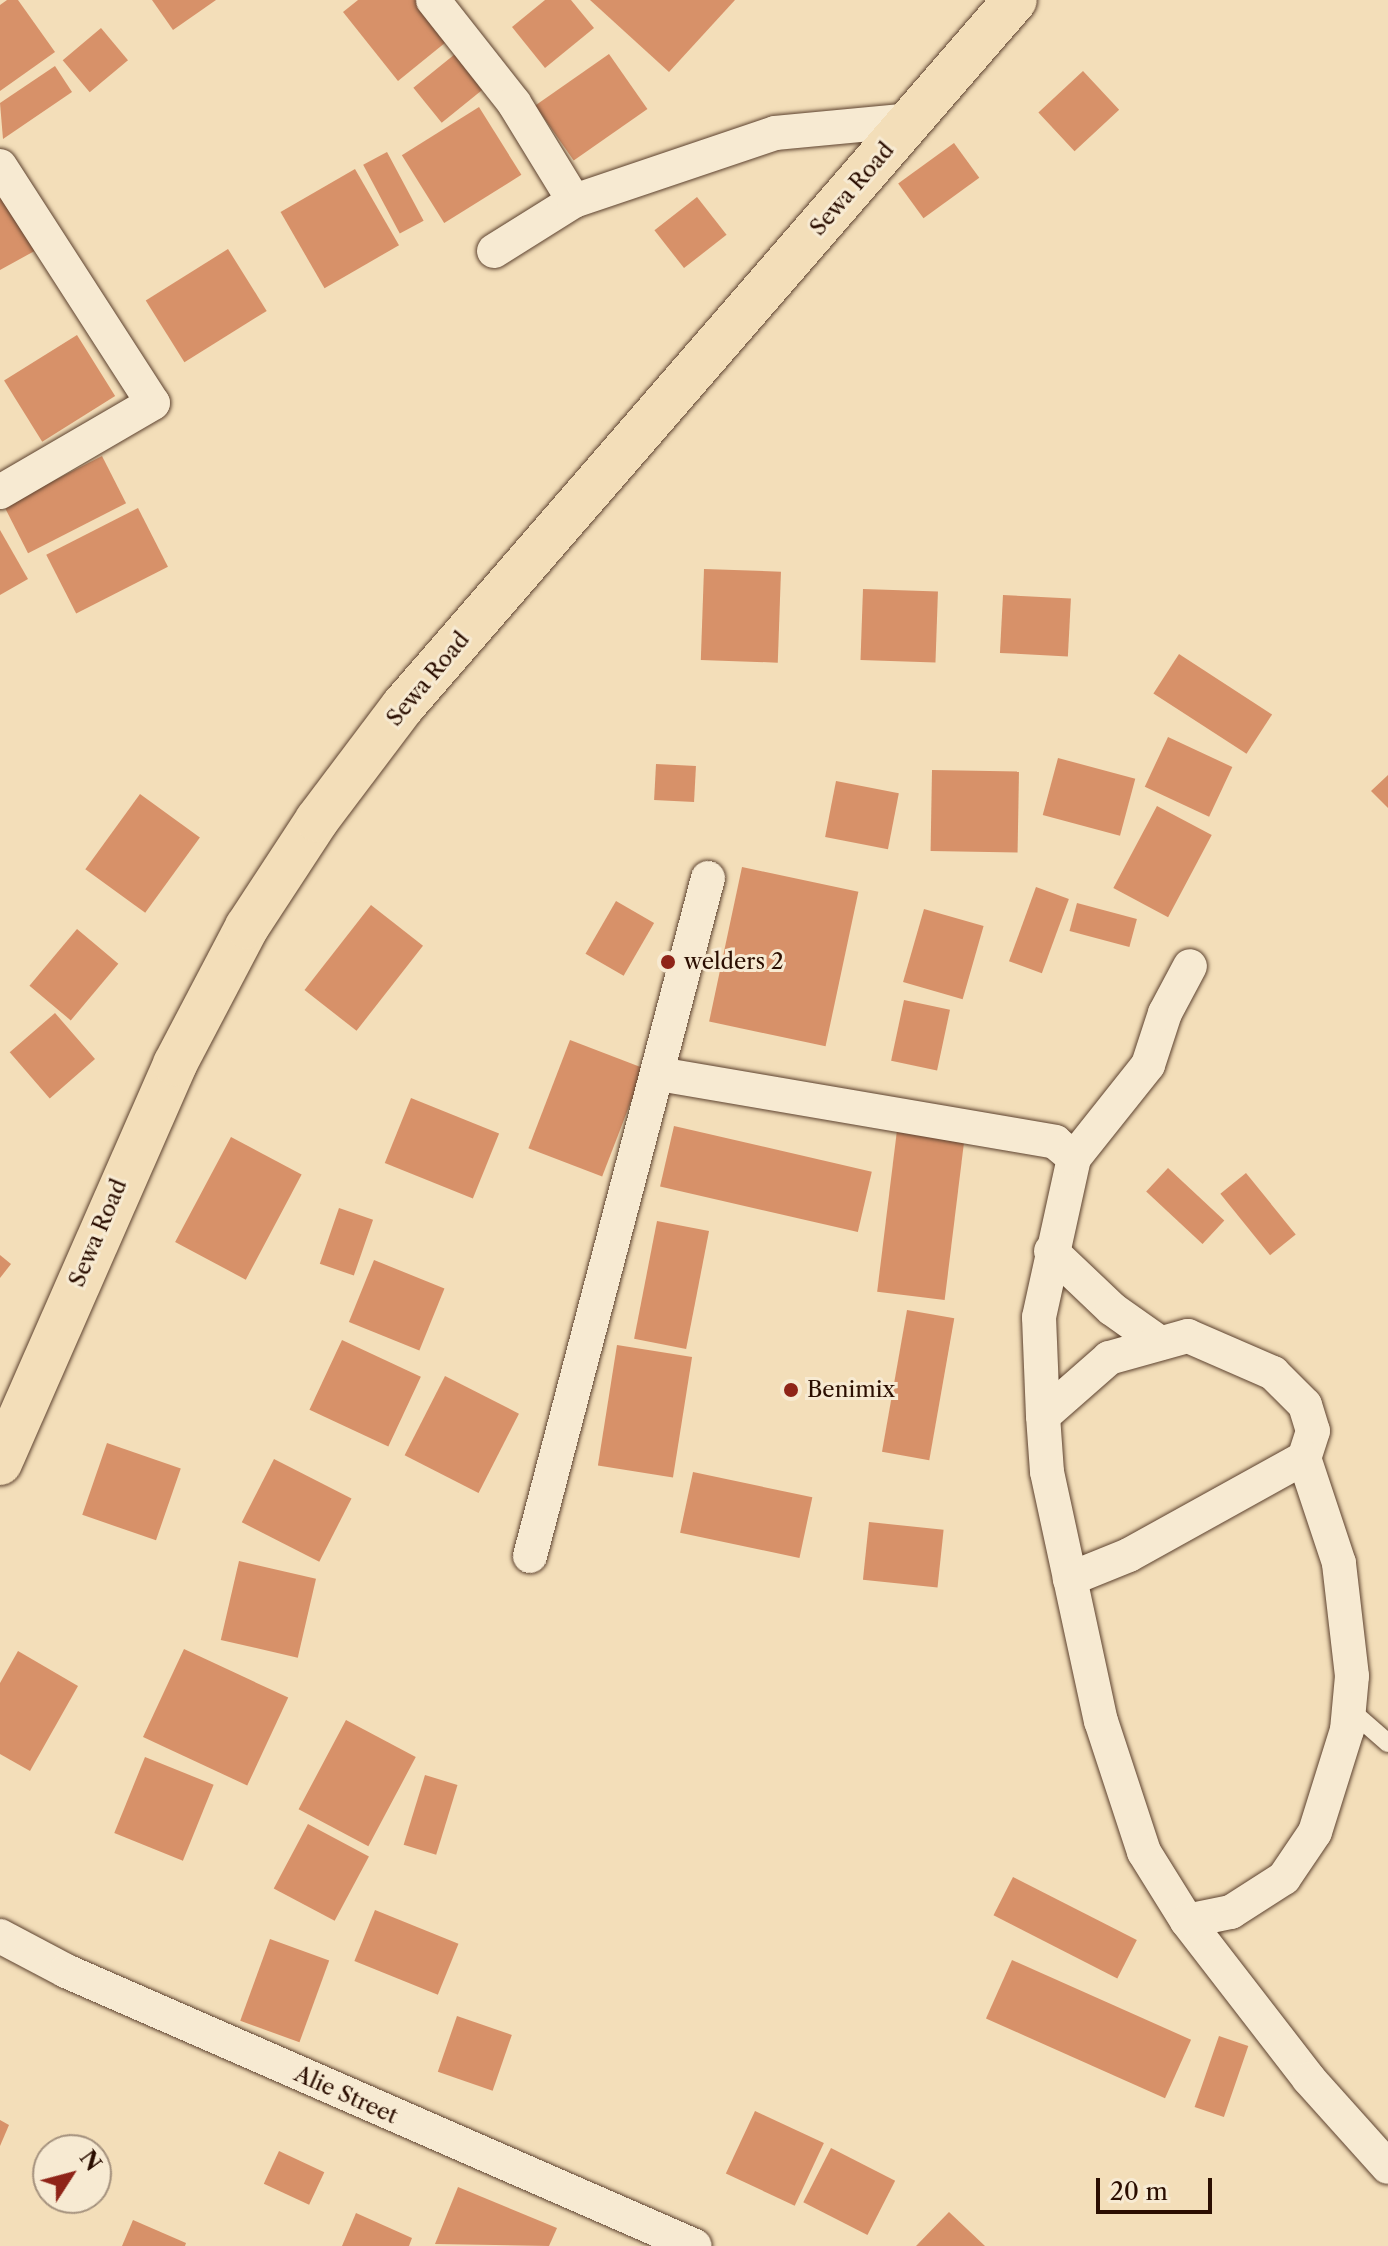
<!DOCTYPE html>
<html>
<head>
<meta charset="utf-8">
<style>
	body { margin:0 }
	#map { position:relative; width:1388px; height:2246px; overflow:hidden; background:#f3deb9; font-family:"Libre Caslon Text",serif }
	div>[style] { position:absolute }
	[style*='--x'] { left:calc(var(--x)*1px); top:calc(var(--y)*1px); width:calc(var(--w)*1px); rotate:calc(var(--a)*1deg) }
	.building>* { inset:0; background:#d79169; transform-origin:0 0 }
	.roads { filter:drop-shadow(0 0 2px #5d422f) drop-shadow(0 0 2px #5d422f) }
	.service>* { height:18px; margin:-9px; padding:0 9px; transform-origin:9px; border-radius:9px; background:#f7ead2 }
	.minor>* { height:34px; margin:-17px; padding:0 17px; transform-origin:17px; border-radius:17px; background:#f7ead2 }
	.primary>* { height:44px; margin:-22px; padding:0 22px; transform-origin:22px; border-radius:22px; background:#f3deb9 }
	.dots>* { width:22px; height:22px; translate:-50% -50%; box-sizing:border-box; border:4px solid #f7ead2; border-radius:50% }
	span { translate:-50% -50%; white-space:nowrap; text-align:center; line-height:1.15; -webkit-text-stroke:6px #f7ead2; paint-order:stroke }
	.street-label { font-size:22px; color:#2b0e01 }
	.poi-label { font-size:22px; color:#2b0e01 }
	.left { translate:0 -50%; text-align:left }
	.north { position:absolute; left:32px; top:2134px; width:80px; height:80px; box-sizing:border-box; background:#f7ead2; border:2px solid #a5927e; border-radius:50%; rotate:54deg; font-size:22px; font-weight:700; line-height:32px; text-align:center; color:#2b0e01 }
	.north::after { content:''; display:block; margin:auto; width:28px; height:36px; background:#8f2418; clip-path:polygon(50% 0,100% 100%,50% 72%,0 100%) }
	.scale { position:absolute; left:1096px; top:2178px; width:116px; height:36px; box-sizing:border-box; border:4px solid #2b0e01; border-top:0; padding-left:10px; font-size:24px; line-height:28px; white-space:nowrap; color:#2b0e01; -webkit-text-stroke:6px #f7ead2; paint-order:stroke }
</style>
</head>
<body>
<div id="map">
	<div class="building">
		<div style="clip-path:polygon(7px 0,18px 0,55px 52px,0 91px,0 5px)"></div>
		<div style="clip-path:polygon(152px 0,216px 0,173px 30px)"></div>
		<div style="clip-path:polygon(358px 0,420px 0,451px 38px,398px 81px,343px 12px)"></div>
		<div style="clip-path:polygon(545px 0,571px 0,594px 28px,545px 68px,512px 27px)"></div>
		<div style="clip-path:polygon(590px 0,735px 0,669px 72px)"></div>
		<div style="left:101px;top:28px;width:42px;height:50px;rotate:50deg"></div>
		<div style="left:460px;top:50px;width:45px;height:60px;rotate:51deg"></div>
		<div style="left:609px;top:54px;width:67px;height:90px;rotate:55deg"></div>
		<div style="clip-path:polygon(55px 66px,72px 92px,3px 139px,0 103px)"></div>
		<div style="left:1083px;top:71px;width:53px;height:61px;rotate:47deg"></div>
		<div style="left:479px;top:107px;width:80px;height:91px;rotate:58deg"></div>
		<div style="left:954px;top:143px;width:43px;height:69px;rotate:54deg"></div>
		<div style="left:387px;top:152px;width:78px;height:27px;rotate:62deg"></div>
		<div style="left:355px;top:169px;width:88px;height:86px;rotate:60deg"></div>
		<div style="clip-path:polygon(0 175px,40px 248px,0 270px)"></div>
		<div style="left:697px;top:197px;width:48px;height:54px;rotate:52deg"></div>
		<div style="left:228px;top:249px;width:73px;height:97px;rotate:58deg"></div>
		<div style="left:77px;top:335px;width:72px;height:86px;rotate:58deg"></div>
		<div style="left:102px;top:456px;width:53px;height:110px;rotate:63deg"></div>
		<div style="left:138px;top:508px;width:66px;height:103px;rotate:63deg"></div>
		<div style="clip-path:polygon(0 530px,28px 579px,0 595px)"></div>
		<div style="left:704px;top:569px;width:77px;height:91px;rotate:2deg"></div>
		<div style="left:863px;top:589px;width:75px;height:71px;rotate:2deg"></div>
		<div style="left:1003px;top:595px;width:68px;height:58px;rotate:3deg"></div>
		<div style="left:1179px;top:654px;width:111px;height:47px;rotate:33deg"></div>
		<div style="left:1168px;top:737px;width:71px;height:55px;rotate:25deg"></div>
		<div style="left:1058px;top:758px;width:80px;height:59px;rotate:15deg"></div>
		<div style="left:656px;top:764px;width:40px;height:36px;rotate:3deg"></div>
		<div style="left:932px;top:770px;width:87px;height:81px;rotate:1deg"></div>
		<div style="clip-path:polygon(1388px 775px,1388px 808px,1371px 791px)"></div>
		<div style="left:836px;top:781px;width:64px;height:57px;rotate:11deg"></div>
		<div style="left:140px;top:794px;width:74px;height:93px;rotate:36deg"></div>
		<div style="left:1157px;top:806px;width:62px;height:93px;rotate:28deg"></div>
		<div style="left:742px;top:867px;width:119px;height:158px;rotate:12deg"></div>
		<div style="left:1036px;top:887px;width:35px;height:79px;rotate:20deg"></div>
		<div style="left:616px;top:901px;width:44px;height:61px;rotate:30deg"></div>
		<div style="left:1077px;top:903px;width:62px;height:29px;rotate:15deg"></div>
		<div style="left:371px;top:905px;width:66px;height:108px;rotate:38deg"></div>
		<div style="left:924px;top:909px;width:62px;height:76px;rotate:16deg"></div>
		<div style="left:77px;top:929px;width:54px;height:74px;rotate:40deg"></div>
		<div style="left:904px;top:1000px;width:47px;height:62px;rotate:12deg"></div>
		<div style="left:55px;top:1013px;width:61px;height:60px;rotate:49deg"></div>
		<div style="left:570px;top:1040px;width:79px;height:116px;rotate:21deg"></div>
		<div style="left:411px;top:1098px;width:95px;height:70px;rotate:22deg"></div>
		<div style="left:898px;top:1122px;width:68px;height:171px;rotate:7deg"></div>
		<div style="left:674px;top:1126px;width:203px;height:62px;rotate:13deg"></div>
		<div style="left:231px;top:1137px;width:80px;height:119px;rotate:28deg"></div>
		<div style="left:1168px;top:1168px;width:77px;height:32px;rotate:43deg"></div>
		<div style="left:1246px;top:1173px;width:79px;height:33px;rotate:51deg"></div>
		<div style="left:339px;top:1208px;width:36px;height:59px;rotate:19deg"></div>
		<div style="left:657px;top:1221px;width:53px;height:120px;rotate:11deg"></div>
		<div style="clip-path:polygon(0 1255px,11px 1264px,0 1278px)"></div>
		<div style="left:374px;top:1260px;width:76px;height:67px;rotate:22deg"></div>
		<div style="left:907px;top:1310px;width:48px;height:144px;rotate:10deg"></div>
		<div style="left:342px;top:1340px;width:87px;height:77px;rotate:25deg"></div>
		<div style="left:617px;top:1345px;width:76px;height:122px;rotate:9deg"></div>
		<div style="left:445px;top:1376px;width:83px;height:89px;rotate:27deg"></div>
		<div style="left:107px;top:1443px;width:78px;height:76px;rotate:19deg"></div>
		<div style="left:274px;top:1459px;width:87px;height:71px;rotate:27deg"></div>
		<div style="left:693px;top:1472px;width:122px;height:62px;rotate:12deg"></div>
		<div style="left:869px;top:1522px;width:75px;height:58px;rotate:6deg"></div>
		<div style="left:239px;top:1561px;width:79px;height:81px;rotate:13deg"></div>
		<div style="left:184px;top:1649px;width:115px;height:97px;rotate:25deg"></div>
		<div style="clip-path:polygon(18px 1651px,78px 1686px,30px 1771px,0 1754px,0 1683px)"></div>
		<div style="left:346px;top:1720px;width:79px;height:101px;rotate:28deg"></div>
		<div style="left:145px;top:1757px;width:74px;height:82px;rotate:22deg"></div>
		<div style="left:425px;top:1775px;width:34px;height:73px;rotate:17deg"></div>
		<div style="left:308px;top:1824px;width:69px;height:73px;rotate:28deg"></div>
		<div style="left:1013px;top:1877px;width:139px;height:43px;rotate:27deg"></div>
		<div style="left:375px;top:1910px;width:90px;height:55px;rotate:22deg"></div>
		<div style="left:270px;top:1939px;width:63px;height:87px;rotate:20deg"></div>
		<div style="left:1012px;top:1960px;width:196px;height:64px;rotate:24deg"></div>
		<div style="left:457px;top:2016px;width:58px;height:59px;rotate:19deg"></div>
		<div style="left:1219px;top:2036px;width:31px;height:75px;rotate:19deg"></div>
		<div style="left:755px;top:2111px;width:76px;height:69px;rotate:25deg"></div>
		<div style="clip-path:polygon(0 2120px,9px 2125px,0 2146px)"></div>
		<div style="left:831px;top:2148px;width:72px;height:61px;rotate:27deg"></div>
		<div style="left:279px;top:2151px;width:50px;height:36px;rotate:25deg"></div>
		<div style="clip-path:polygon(458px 2187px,557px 2228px,549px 2246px,435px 2244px)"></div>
		<div style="clip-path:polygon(949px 2212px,985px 2246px,916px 2246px)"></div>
		<div style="clip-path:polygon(356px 2213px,412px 2238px,409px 2246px,342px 2246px)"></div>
		<div style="clip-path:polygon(133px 2220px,186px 2243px,185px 2246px,122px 2246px)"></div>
	</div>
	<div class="roads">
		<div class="service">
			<div style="--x:1349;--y:1709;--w:52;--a:41.1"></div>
		</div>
		<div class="minor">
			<div style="--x:433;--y:0;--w:131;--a:51.8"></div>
			<div style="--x:514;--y:103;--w:115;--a:58.5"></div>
			<div style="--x:0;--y:166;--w:282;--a:57.2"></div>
			<div style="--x:153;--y:403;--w:177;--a:149.8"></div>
			<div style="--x:494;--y:251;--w:94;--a:-32"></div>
			<div style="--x:574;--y:201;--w:212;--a:-18.7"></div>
			<div style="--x:775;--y:133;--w:138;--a:-5.4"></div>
			<div style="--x:659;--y:1074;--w:402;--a:9.7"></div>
			<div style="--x:1055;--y:1142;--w:25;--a:40"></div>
			<div style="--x:1074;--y:1158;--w:163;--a:102.4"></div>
			<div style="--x:1039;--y:1317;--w:99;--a:87.7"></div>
			<div style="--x:1043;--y:1416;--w:56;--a:85.9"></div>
			<div style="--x:1047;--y:1472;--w:255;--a:77.8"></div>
			<div style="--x:1101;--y:1721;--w:138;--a:71.8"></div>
			<div style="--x:1144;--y:1852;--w:81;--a:58.1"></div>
			<div style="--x:1187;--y:1921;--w:200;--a:52.3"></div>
			<div style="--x:1309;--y:2079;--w:118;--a:48.1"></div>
			<div style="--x:1074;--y:1158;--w:119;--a:-51.5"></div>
			<div style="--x:1148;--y:1065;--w:55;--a:-71.9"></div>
			<div style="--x:1165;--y:1013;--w:53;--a:-62"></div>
			<div style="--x:1051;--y:1251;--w:84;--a:43.6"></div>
			<div style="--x:1112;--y:1309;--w:59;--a:35.3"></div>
			<div style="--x:1043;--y:1416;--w:88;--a:-41.3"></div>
			<div style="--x:1109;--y:1358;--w:82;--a:-15.6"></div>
			<div style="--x:1188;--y:1336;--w:93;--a:23.5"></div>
			<div style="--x:1273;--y:1373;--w:45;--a:45"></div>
			<div style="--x:1305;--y:1405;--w:27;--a:73"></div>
			<div style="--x:1313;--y:1431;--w:28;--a:108"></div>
			<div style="--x:1304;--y:1458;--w:200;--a:151"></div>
			<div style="--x:1129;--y:1555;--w:64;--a:157.9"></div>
			<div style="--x:530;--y:1556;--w:701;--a:-75.29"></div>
			<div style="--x:1187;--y:1921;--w:45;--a:-11.6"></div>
			<div style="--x:1231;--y:1912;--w:63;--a:-32.7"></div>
			<div style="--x:1284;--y:1878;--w:55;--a:-56"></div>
			<div style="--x:1315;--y:1832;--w:107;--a:-72.6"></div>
			<div style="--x:1347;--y:1730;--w:54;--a:-84.7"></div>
			<div style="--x:1352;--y:1676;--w:114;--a:-96.6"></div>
			<div style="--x:1339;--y:1563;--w:111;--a:-108.4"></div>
			<div style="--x:0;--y:1936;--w:75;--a:27.9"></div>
			<div style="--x:66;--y:1971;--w:686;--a:23.62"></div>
		</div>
		<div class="primary">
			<div style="--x:0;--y:1463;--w:436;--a:-66.3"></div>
			<div style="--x:175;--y:1064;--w:155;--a:-62.3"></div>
			<div style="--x:247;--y:927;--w:128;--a:-56.8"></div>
			<div style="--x:317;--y:820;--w:143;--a:-53"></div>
			<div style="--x:403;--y:706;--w:934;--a:-49.08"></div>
		</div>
	</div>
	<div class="dots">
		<div style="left:668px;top:962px;background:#8f2418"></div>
		<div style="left:791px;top:1390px;background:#8f2418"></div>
	</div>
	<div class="street-label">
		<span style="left:852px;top:189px;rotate:-49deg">Sewa Road</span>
		<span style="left:428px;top:679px;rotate:-50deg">Sewa Road</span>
		<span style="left:98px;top:1233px;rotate:-67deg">Sewa Road</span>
		<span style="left:346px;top:2095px;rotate:24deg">Alie Street</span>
	</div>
	<div class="poi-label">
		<span class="left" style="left:684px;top:962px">welders 2</span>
		<span class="left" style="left:807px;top:1390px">Benimix</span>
	</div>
	<div class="north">N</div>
	<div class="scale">20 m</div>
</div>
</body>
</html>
